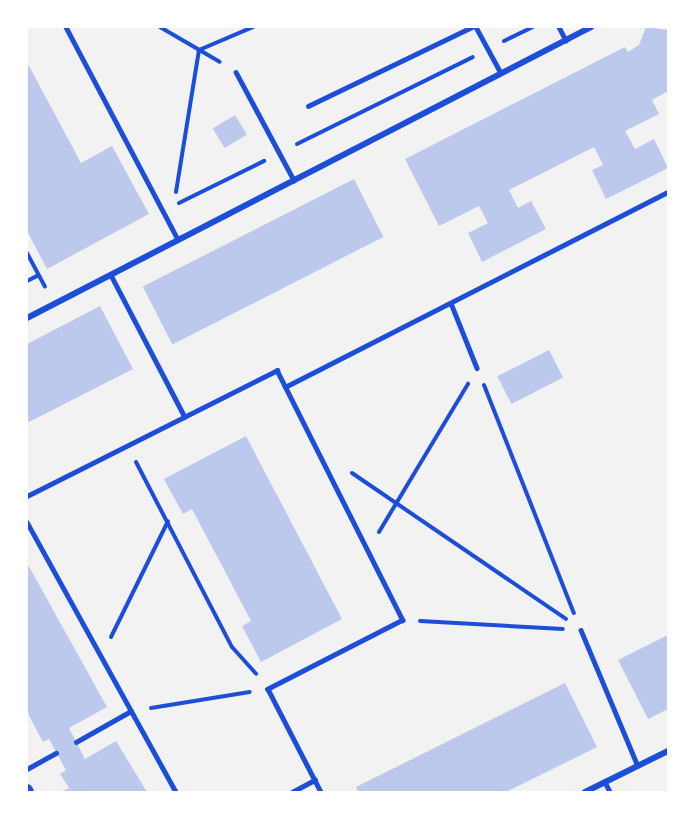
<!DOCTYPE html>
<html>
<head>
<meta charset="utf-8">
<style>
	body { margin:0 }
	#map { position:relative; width:695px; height:819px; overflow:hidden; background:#f2f2f2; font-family:"PT Sans Narrow",sans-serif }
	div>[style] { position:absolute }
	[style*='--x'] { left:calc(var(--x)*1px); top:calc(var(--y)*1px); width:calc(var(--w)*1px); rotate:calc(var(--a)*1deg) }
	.building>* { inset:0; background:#bdc9ec; transform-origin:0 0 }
	.path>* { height:4px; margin:-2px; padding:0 2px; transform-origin:2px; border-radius:2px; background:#1d4ed8 }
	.service>* { height:4.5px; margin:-2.25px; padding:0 2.25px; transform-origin:2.25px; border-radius:2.25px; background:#1d4ed8 }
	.minor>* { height:6px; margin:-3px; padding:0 3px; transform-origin:3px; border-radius:3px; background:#1d4ed8 }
	.secondary>* { height:12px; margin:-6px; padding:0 6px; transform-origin:6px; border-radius:6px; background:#1d4ed8 }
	span { translate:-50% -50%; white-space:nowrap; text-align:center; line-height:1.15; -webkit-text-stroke:4.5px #fff; paint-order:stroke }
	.frame { position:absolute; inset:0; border:28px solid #fff; pointer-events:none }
</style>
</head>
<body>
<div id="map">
	<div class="building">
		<div style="clip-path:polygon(646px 27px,668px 30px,668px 91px,652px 100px,659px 114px,625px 131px,635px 149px,654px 139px,668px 168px,606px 199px,592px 170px,603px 165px,594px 147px,509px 190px,518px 208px,531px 201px,546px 229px,482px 262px,468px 233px,488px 223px,479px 206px,439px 226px,405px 159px,625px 47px,628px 52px,639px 45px)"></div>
		<div style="clip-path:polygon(27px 62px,81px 163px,112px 146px,149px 214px,47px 269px,27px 231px)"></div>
		<div style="left:235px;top:115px;width:23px;height:26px;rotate:59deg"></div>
		<div style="left:354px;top:179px;width:65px;height:237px;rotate:63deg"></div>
		<div style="clip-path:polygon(100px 306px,133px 369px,27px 423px,27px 344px)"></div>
		<div style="left:549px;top:350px;width:31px;height:58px;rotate:63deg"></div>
		<div style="clip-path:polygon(246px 436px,342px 619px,261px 662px,242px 626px,251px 621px,192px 509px,183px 514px,164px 479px)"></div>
		<div style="clip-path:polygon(27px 563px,107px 707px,69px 728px,85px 759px,116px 741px,147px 792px,61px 792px,69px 788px,60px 774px,66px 770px,49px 739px,43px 742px,27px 712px)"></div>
		<div style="clip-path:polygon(668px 635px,668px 709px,648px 719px,618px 660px)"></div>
		<div style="clip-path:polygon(565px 683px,597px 747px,506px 792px,358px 792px,356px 787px)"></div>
	</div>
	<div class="path">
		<div style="--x:160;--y:27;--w:69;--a:30.3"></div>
		<div style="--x:504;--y:41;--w:32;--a:-26"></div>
		<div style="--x:297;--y:144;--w:196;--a:-26.3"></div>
		<div style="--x:176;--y:192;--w:144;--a:-80.8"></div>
		<div style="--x:199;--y:50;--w:59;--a:-23.1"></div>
		<div style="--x:179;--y:203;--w:95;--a:-26.3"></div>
		<div style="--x:27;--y:253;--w:38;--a:62"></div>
		<div style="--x:27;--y:281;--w:13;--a:-27"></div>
		<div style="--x:484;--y:385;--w:245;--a:68.5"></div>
		<div style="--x:136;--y:462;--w:208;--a:62.6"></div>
		<div style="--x:232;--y:647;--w:36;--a:48"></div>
		<div style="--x:352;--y:473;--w:259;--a:34.3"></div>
		<div style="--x:379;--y:532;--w:173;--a:-59"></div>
		<div style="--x:420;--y:621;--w:143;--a:3.2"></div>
		<div style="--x:111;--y:637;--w:129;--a:-63.8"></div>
		<div style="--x:151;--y:708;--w:100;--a:-9.2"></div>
	</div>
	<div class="service">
		<div style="--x:66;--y:27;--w:240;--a:62.2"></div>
		<div style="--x:476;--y:27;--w:52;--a:61.5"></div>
		<div style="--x:559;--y:27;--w:15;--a:62"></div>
		<div style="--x:236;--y:72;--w:123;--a:61.8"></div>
		<div style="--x:308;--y:106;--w:182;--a:-25.7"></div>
		<div style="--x:111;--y:275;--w:160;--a:62.5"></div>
		<div style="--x:451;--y:303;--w:70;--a:68.2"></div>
		<div style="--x:285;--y:387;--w:430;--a:-27"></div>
		<div style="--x:27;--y:496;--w:280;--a:-26.7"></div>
		<div style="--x:277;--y:370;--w:280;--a:63.3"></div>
		<div style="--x:403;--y:620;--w:152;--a:152.9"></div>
		<div style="--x:268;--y:689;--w:116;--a:62.8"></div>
		<div style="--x:27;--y:522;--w:308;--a:61.1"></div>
		<div style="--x:581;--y:630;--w:147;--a:67.3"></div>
		<div style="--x:76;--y:742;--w:63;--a:-29.4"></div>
		<div style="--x:27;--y:769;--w:33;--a:-29"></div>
		<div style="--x:605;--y:782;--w:11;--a:63"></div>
		<div style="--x:292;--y:792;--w:26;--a:-28"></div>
	</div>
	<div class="minor">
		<div style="--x:27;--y:318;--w:635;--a:-27.29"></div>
		<div style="--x:585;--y:792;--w:93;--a:-26.3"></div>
	</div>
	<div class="secondary">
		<div style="--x:27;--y:790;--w:2;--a:63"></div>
	</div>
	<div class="frame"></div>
</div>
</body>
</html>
